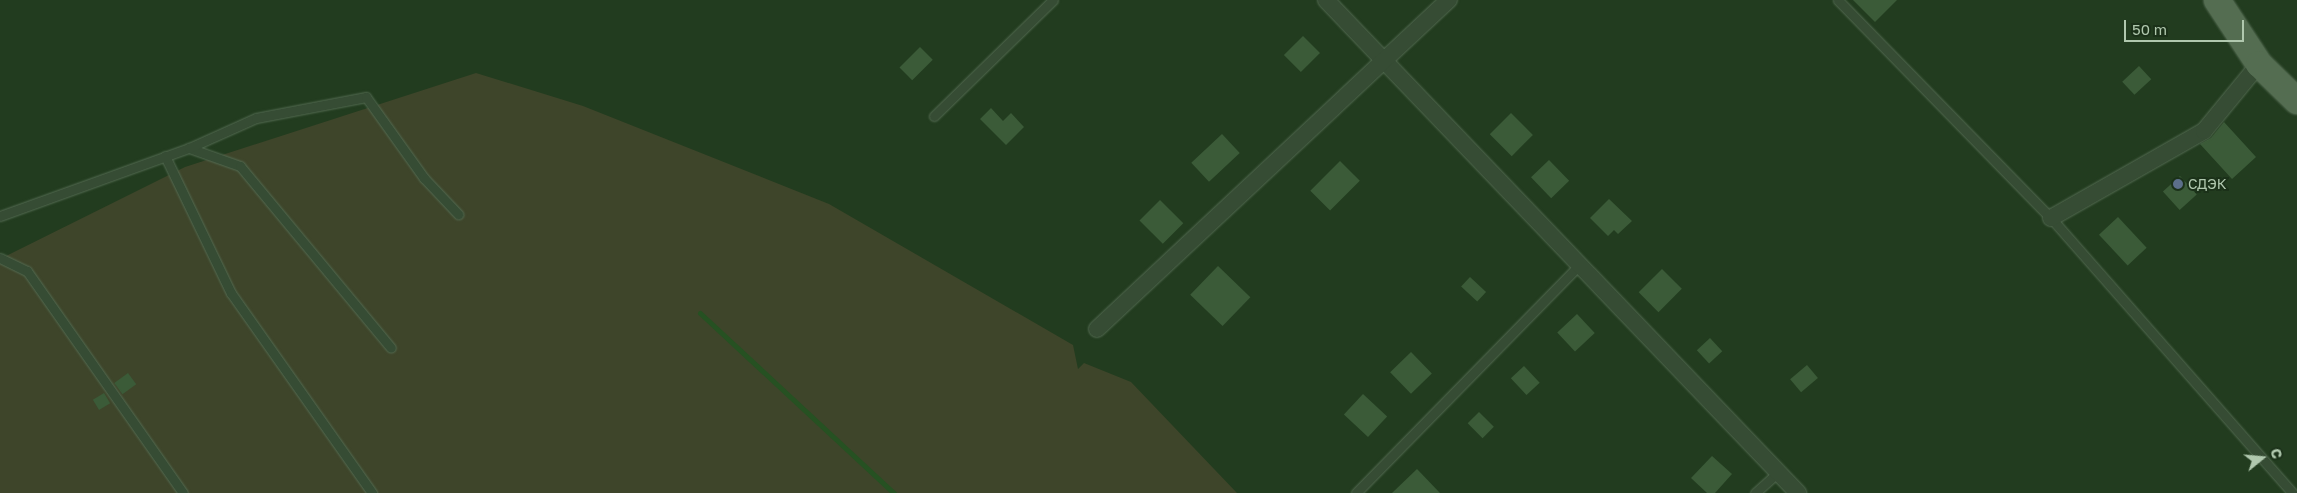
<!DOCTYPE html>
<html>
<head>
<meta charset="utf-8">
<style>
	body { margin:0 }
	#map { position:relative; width:2297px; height:493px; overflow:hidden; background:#223c1f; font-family:"Golos Text",sans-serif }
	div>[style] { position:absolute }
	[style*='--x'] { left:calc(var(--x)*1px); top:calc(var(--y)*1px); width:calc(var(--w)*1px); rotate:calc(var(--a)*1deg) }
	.green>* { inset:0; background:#3e452a }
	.stream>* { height:5px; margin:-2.5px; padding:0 2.5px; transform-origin:2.5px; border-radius:2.5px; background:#265122 }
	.building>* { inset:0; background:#3b5b38; transform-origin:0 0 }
	.roads { filter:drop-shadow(0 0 1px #536a51) drop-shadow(0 0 1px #536a51) }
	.service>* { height:9px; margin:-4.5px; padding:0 4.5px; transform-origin:4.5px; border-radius:4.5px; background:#364c34 }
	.minor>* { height:16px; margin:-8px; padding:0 8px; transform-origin:8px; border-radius:8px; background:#364c34 }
	.primary>* { height:26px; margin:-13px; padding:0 13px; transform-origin:13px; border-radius:13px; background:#546d51 }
	.dots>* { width:14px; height:14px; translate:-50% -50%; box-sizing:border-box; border:2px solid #1b3119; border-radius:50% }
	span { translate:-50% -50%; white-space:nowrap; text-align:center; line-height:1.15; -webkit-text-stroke:4px #1b3119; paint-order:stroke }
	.poi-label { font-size:14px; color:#b0c8ae }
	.left { translate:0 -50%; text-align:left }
	.north { position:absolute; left:2237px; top:433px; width:50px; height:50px; -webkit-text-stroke:4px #1b3119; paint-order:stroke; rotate:73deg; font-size:14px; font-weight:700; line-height:20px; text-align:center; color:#b0c8ae }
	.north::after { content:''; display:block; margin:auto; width:18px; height:22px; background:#b0c8ae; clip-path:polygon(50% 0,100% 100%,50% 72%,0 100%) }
	.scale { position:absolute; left:2124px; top:20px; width:120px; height:22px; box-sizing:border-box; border:2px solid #b0c8ae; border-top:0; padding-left:6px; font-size:15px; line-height:18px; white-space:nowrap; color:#b0c8ae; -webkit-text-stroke:4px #1b3119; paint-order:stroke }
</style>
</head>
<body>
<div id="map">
	<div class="green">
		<div style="clip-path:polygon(476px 73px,583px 106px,829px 204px,1073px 345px,1078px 369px,1084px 363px,1131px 382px,1237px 493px,0 493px,0 259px,185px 167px)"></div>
	</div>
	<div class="stream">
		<div style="--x:700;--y:313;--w:265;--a:42.9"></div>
	</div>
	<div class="building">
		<div style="clip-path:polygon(1853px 0,1897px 0,1875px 22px)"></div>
		<div style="left:1303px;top:36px;width:24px;height:27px;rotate:45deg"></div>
		<div style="left:920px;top:47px;width:18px;height:29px;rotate:45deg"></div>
		<div style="left:2139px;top:66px;width:18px;height:23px;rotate:47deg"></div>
		<div style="clip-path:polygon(991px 108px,1003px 121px,1011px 113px,1024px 127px,1006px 145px,980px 119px)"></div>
		<div style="left:1511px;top:113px;width:31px;height:30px;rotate:45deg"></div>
		<div style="clip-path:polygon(2224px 122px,2256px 157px,2232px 179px,2200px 144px,2211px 138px)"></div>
		<div style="left:1222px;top:134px;width:26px;height:42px;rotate:47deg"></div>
		<div style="left:1549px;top:160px;width:29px;height:25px;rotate:46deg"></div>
		<div style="left:1340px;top:161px;width:28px;height:42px;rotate:45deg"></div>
		<div style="left:2180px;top:176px;width:25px;height:23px;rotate:48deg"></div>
		<div style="clip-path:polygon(1609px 199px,1632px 221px,1618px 234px,1614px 230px,1608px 236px,1590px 218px)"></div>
		<div style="left:1160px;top:200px;width:33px;height:29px;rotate:45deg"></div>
		<div style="left:2118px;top:217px;width:42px;height:26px;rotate:47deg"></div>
		<div style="left:1218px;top:266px;width:45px;height:40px;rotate:44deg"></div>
		<div style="left:1662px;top:269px;width:28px;height:33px;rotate:45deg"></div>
		<div style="left:1470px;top:277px;width:22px;height:13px;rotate:43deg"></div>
		<div style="left:1577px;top:314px;width:26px;height:27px;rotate:47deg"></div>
		<div style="left:1710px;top:338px;width:18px;height:18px;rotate:47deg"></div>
		<div style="left:1411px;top:352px;width:30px;height:29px;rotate:46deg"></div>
		<div style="left:1807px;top:365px;width:17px;height:22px;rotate:50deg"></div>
		<div style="left:1524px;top:366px;width:23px;height:18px;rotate:47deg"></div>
		<div style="left:128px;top:373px;width:14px;height:17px;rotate:54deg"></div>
		<div style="left:104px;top:393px;width:12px;height:13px;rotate:59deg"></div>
		<div style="left:1363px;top:394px;width:33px;height:28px;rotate:43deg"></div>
		<div style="left:1479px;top:412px;width:21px;height:16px;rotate:45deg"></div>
		<div style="clip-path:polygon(1712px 456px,1732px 474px,1715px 493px,1707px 493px,1691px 478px)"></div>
		<div style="clip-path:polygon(1417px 469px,1440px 493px,1392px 493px)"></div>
	</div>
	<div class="roads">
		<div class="service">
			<div style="--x:1838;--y:0;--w:305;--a:45.7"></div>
			<div style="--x:2051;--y:218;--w:366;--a:48.7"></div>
			<div style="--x:934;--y:116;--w:166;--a:-44.3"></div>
			<div style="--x:189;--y:148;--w:54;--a:19.4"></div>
			<div style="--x:240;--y:166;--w:236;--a:50.3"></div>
			<div style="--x:165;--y:156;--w:152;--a:64.3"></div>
			<div style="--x:231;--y:293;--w:245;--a:54.8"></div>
			<div style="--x:0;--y:216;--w:201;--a:-19.8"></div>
			<div style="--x:189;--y:148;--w:73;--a:-24.1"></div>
			<div style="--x:256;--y:118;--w:112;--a:-10.8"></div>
			<div style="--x:366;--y:97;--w:100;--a:54.4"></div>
			<div style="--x:424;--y:178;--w:50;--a:46.6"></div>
			<div style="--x:0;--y:258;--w:30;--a:26"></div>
			<div style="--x:27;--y:271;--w:271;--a:54.9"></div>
			<div style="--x:1356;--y:493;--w:320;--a:-45.6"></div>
			<div style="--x:1755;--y:493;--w:31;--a:-42"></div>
		</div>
		<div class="minor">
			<div style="--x:1326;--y:0;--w:683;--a:46.25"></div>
			<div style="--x:2051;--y:218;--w:176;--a:-29.6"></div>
			<div style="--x:2204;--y:131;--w:87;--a:-50.6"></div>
			<div style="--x:1097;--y:329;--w:482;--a:-43.1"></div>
		</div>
		<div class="primary">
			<div style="--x:2217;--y:0;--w:77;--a:56.7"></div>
			<div style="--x:2259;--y:64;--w:53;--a:44.2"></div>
		</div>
	</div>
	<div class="dots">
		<div style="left:2178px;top:184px;background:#5c6f8a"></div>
	</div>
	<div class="poi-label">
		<span class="left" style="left:2188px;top:184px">СДЭК</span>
	</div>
	<div class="north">С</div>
	<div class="scale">50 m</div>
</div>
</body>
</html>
